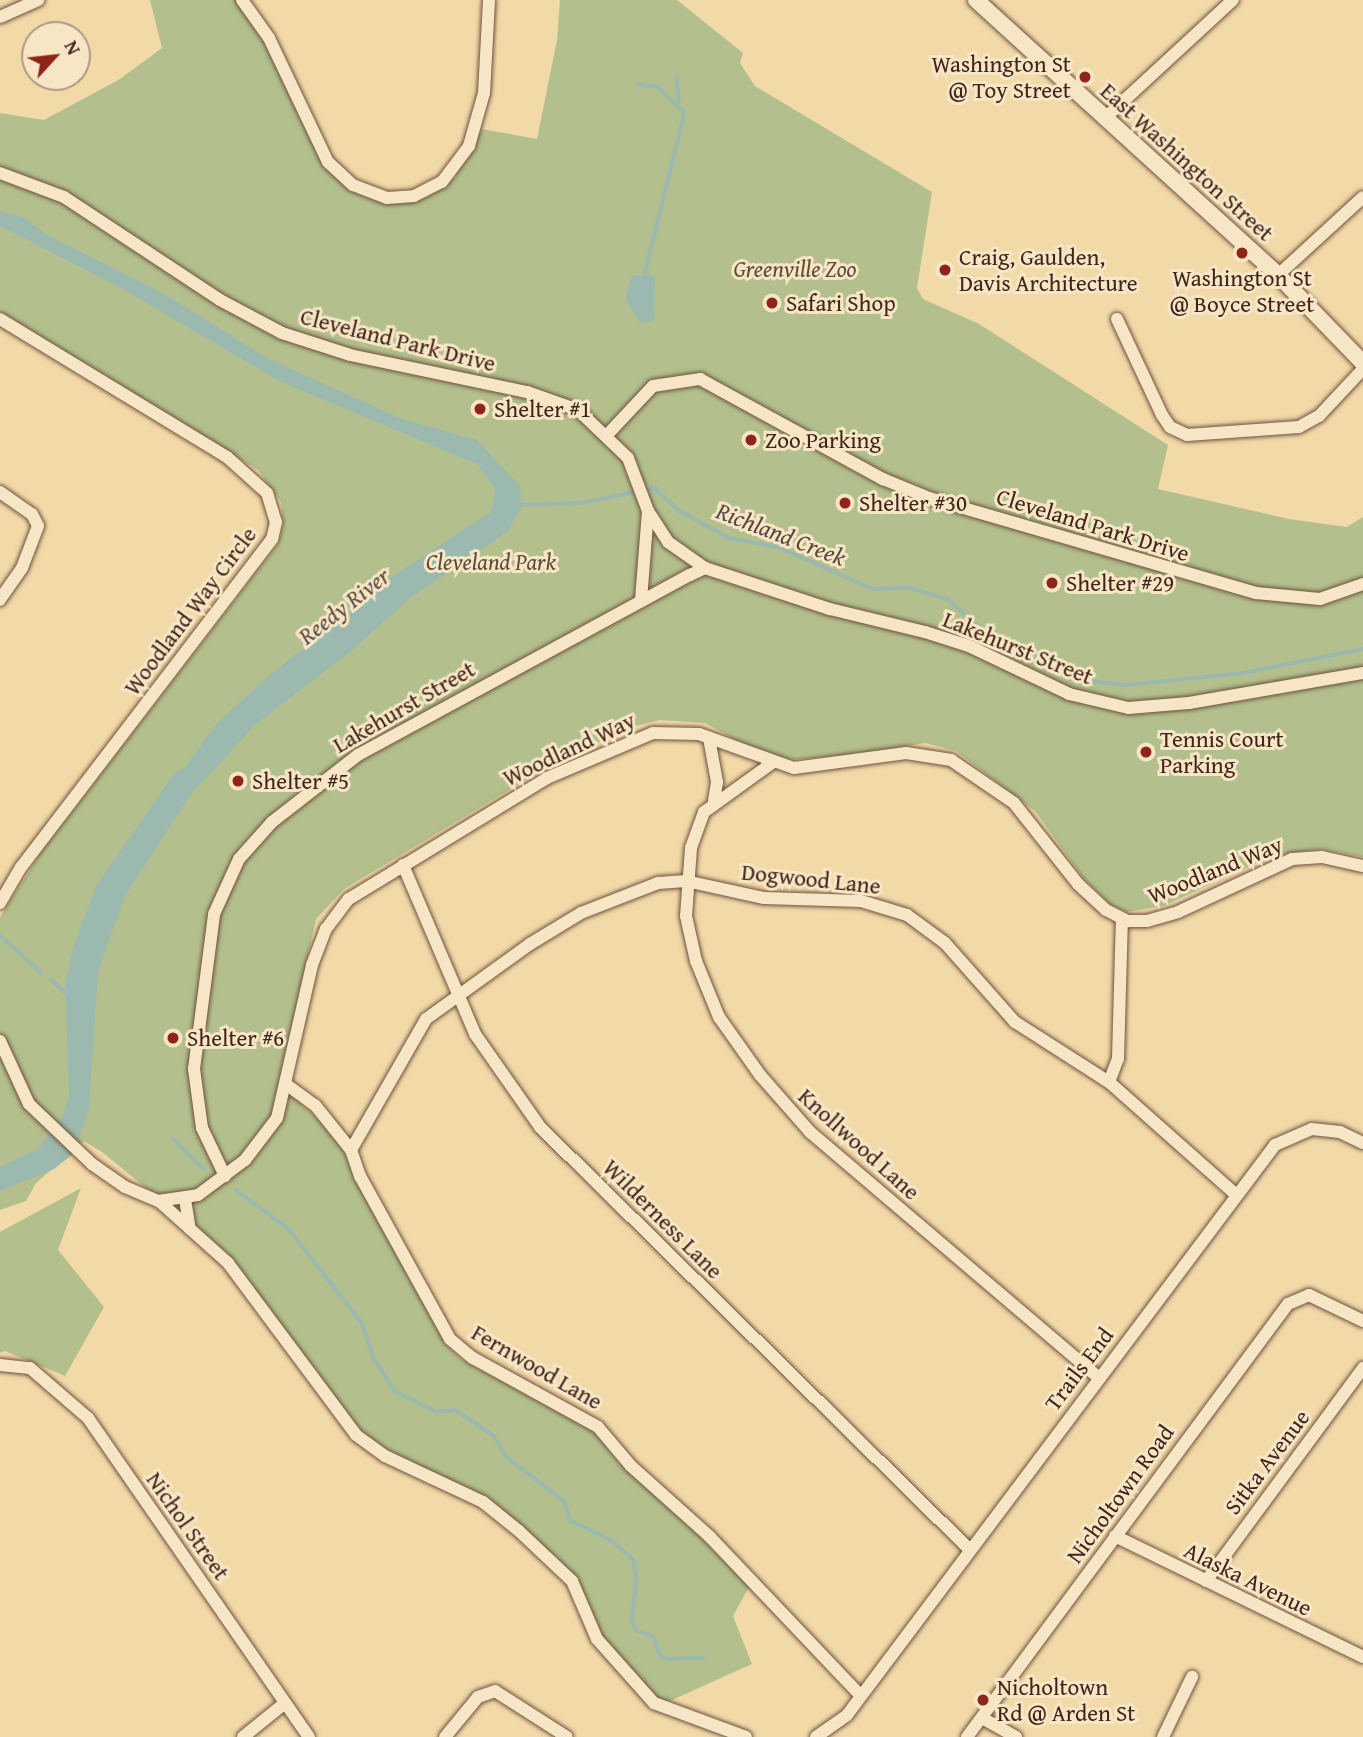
<!DOCTYPE html>
<html>
<head>
<meta charset="utf-8">
<style>
	body { margin:0 }
	#map { position:relative; width:1363px; height:1737px; overflow:hidden; background:#f2d9a8; font-family:"Gentium Book Plus",serif }
	div>[style] { position:absolute }
	[style*='--x'] { left:calc(var(--x)*1px); top:calc(var(--y)*1px); width:calc(var(--w)*1px); rotate:calc(var(--a)*1deg) }
	.green>* { inset:0; background:#b3c08d }
	.water>* { inset:0; background:#9cb9af }
	.stream>* { height:3.5px; margin:-1.75px; padding:0 1.75px; transform-origin:1.75px; border-radius:1.75px; background:#9cb9af }
	.roads { filter:drop-shadow(0 0 2px #6e523e) drop-shadow(0 0 2px #6e523e) }
	.minor>* { height:12px; margin:-6px; padding:0 6px; transform-origin:6px; border-radius:6px; background:#f7e6c6 }
	.tertiary>* { height:16px; margin:-8px; padding:0 8px; transform-origin:8px; border-radius:8px; background:#f7e6c6 }
	.dots>* { width:19px; height:19px; translate:-50% -50%; box-sizing:border-box; border:4px solid #f7e6c6; border-radius:50% }
	span { translate:-50% -50%; white-space:nowrap; text-align:center; line-height:1.15; -webkit-text-stroke:6px #f7e6c6; paint-order:stroke }
	.poi-label { font-size:23px; color:#42251a }
	.right { translate:-100% -50%; text-align:right }
	.left { translate:0 -50%; text-align:left }
	.street-label { font-size:23px; color:#42251a }
	.park-label { font-size:23px; color:#5e4c37; font-style:italic }
	.water-label { font-size:24px; color:#584a3f; font-style:italic }
	.north { position:absolute; left:21px; top:21px; width:70px; height:70px; box-sizing:border-box; background:#f7e6c6; border:2px solid #af9981; border-radius:50%; rotate:63deg; font-size:19px; font-weight:700; line-height:28px; text-align:center; color:#42251a }
	.north::after { content:''; display:block; margin:auto; width:24px; height:32px; background:#8f2418; clip-path:polygon(50% 0,100% 100%,50% 72%,0 100%) }
</style>
</head>
<body>
<div id="map">
	<div class="green">
		<div style="clip-path:polygon(150px 0,237px 0,262px 37px,324px 164px,349px 189px,385px 203px,432px 193px,455px 178px,482px 129px,537px 139px,557px 40px,560px 0,677px 0,743px 53px,740px 63px,755px 86px,932px 192px,917px 288px,923px 299px,979px 324px,1168px 445px,1158px 489px,1289px 519px,1347px 527px,1363px 517px,1363px 857px,1321px 849px,1275px 855px,1163px 906px,1126px 912px,1110px 904px,1084px 879px,1035px 811px,956px 751px,925px 743px,854px 755px,786px 760px,747px 746px,705px 723px,660px 720px,631px 727px,542px 770px,344px 889px,316px 919px,279px 1084px,331px 1131px,344px 1152px,445px 1344px,462px 1360px,594px 1431px,619px 1463px,687px 1523px,749px 1587px,733px 1616px,752px 1664px,663px 1704px,601px 1643px,581px 1587px,516px 1524px,363px 1436px,184px 1219px,102px 1152px,84px 1141px,36px 1183px,26px 1201px,0 1210px,0 917px,40px 854px,278px 544px,283px 526px,281px 502px,258px 470px,0 314px,0 113px,44px 120px,120px 79px,162px 48px)"></div>
		<div style="clip-path:polygon(81px 1188px,58px 1250px,104px 1307px,65px 1376px,5px 1351px,0 1353px,0 1232px)"></div>
	</div>
	<div class="water">
		<div style="clip-path:polygon(0 211px,23px 217px,47px 235px,168px 296px,269px 359px,402px 419px,477px 440px,520px 486px,521px 508px,508px 531px,409px 599px,350px 652px,256px 724px,191px 794px,125px 896px,98px 972px,89px 1109px,73px 1154px,54px 1169px,0 1191px,0 1167px,38px 1149px,62px 1118px,69px 1095px,65px 984px,73px 948px,96px 886px,173px 775px,185px 767px,218px 722px,271px 674px,393px 576px,491px 512px,496px 490px,477px 464px,281px 382px,121px 288px,0 226px)"></div>
		<div style="clip-path:polygon(632px 275px,655px 276px,654px 321px,640px 323px,625px 298px)"></div>
	</div>
	<div class="stream">
		<div style="--x:677;--y:77;--w:25;--a:85"></div>
		<div style="--x:637;--y:84;--w:21;--a:8"></div>
		<div style="--x:658;--y:87;--w:37;--a:44"></div>
		<div style="--x:685;--y:113;--w:167;--a:103.9"></div>
		<div style="--x:519;--y:505;--w:62;--a:-1.8"></div>
		<div style="--x:581;--y:503;--w:76;--a:-11.5"></div>
		<div style="--x:655;--y:488;--w:34;--a:43"></div>
		<div style="--x:680;--y:511;--w:56;--a:28.9"></div>
		<div style="--x:729;--y:538;--w:50;--a:10.4"></div>
		<div style="--x:778;--y:547;--w:104;--a:23.9"></div>
		<div style="--x:873;--y:589;--w:38;--a:-2"></div>
		<div style="--x:911;--y:588;--w:39;--a:17"></div>
		<div style="--x:948;--y:599;--w:43;--a:41.2"></div>
		<div style="--x:980;--y:627;--w:119;--a:27"></div>
		<div style="--x:1086;--y:681;--w:41;--a:5.6"></div>
		<div style="--x:1127;--y:685;--w:117;--a:-5.9"></div>
		<div style="--x:1243;--y:673;--w:122;--a:-11.3"></div>
		<div style="--x:0;--y:935;--w:55;--a:42.1"></div>
		<div style="--x:51;--y:979;--w:22;--a:43"></div>
		<div style="--x:173;--y:1139;--w:43;--a:44.1"></div>
		<div style="--x:236;--y:1190;--w:66;--a:36.3"></div>
		<div style="--x:289;--y:1229;--w:119;--a:52.2"></div>
		<div style="--x:362;--y:1323;--w:39;--a:71"></div>
		<div style="--x:375;--y:1360;--w:37;--a:57"></div>
		<div style="--x:395;--y:1391;--w:47;--a:26.6"></div>
		<div style="--x:437;--y:1412;--w:19;--a:-6"></div>
		<div style="--x:456;--y:1410;--w:46;--a:34.4"></div>
		<div style="--x:494;--y:1436;--w:25;--a:58"></div>
		<div style="--x:507;--y:1457;--w:73;--a:37.8"></div>
		<div style="--x:565;--y:1502;--w:19;--a:74"></div>
		<div style="--x:570;--y:1520;--w:46;--a:26"></div>
		<div style="--x:611;--y:1540;--w:30;--a:41"></div>
		<div style="--x:634;--y:1560;--w:23;--a:83"></div>
		<div style="--x:637;--y:1583;--w:37;--a:98"></div>
		<div style="--x:632;--y:1620;--w:11;--a:68"></div>
		<div style="--x:636;--y:1630;--w:19;--a:21"></div>
		<div style="--x:654;--y:1637;--w:19;--a:72"></div>
		<div style="--x:660;--y:1655;--w:8;--a:30"></div>
		<div style="--x:667;--y:1659;--w:37;--a:-2"></div>
	</div>
	<div class="roads">
		<div class="minor">
			<div style="--x:242;--y:0;--w:47;--a:54.6"></div>
			<div style="--x:269;--y:38;--w:137;--a:64.6"></div>
			<div style="--x:328;--y:162;--w:34;--a:43"></div>
			<div style="--x:353;--y:185;--w:36;--a:21"></div>
			<div style="--x:387;--y:198;--w:27;--a:-4"></div>
			<div style="--x:414;--y:196;--w:31;--a:-27"></div>
			<div style="--x:442;--y:182;--w:45;--a:-53.1"></div>
			<div style="--x:469;--y:146;--w:55;--a:-74.2"></div>
			<div style="--x:484;--y:93;--w:93;--a:-86.9"></div>
			<div style="--x:0;--y:17;--w:42;--a:-24.1"></div>
			<div style="--x:1105;--y:118;--w:174;--a:-42.7"></div>
			<div style="--x:0;--y:173;--w:68;--a:20.6"></div>
			<div style="--x:64;--y:197;--w:187;--a:33.4"></div>
			<div style="--x:220;--y:300;--w:70;--a:28"></div>
			<div style="--x:282;--y:333;--w:71;--a:17.9"></div>
			<div style="--x:350;--y:355;--w:181;--a:11.8"></div>
			<div style="--x:527;--y:392;--w:54;--a:19.4"></div>
			<div style="--x:578;--y:410;--w:69;--a:43.8"></div>
			<div style="--x:628;--y:458;--w:57;--a:69.3"></div>
			<div style="--x:648;--y:511;--w:37;--a:57"></div>
			<div style="--x:668;--y:542;--w:45;--a:35.1"></div>
			<div style="--x:1278;--y:275;--w:115;--a:-42.5"></div>
			<div style="--x:0;--y:319;--w:266;--a:31.3"></div>
			<div style="--x:227;--y:457;--w:54;--a:42"></div>
			<div style="--x:267;--y:493;--w:30;--a:73"></div>
			<div style="--x:276;--y:522;--w:17;--a:103"></div>
			<div style="--x:272;--y:539;--w:413;--a:127.4"></div>
			<div style="--x:21;--y:867;--w:42;--a:120.3"></div>
			<div style="--x:1117;--y:319;--w:106;--a:64.9"></div>
			<div style="--x:1162;--y:415;--w:14;--a:56"></div>
			<div style="--x:1170;--y:427;--w:19;--a:25"></div>
			<div style="--x:1187;--y:435;--w:112;--a:-4.1"></div>
			<div style="--x:1299;--y:427;--w:23;--a:-29"></div>
			<div style="--x:1319;--y:416;--w:64;--a:-46.9"></div>
			<div style="--x:607;--y:435;--w:67;--a:-46.8"></div>
			<div style="--x:653;--y:386;--w:48;--a:-8.5"></div>
			<div style="--x:700;--y:379;--w:209;--a:28.7"></div>
			<div style="--x:883;--y:479;--w:50;--a:22.4"></div>
			<div style="--x:929;--y:498;--w:341;--a:16.2"></div>
			<div style="--x:1256;--y:593;--w:64;--a:5.4"></div>
			<div style="--x:1320;--y:599;--w:46;--a:-19.2"></div>
			<div style="--x:0;--y:492;--w:39;--a:35"></div>
			<div style="--x:32;--y:514;--w:13;--a:63"></div>
			<div style="--x:38;--y:526;--w:45;--a:110.9"></div>
			<div style="--x:22;--y:568;--w:39;--a:125"></div>
			<div style="--x:641;--y:600;--w:89;--a:-85.5"></div>
			<div style="--x:709;--y:738;--w:45;--a:79.7"></div>
			<div style="--x:717;--y:782;--w:20;--a:99"></div>
			<div style="--x:772;--y:763;--w:84;--a:144.2"></div>
			<div style="--x:704;--y:812;--w:38;--a:110"></div>
			<div style="--x:691;--y:848;--w:68;--a:94.2"></div>
			<div style="--x:686;--y:916;--w:46;--a:77.5"></div>
			<div style="--x:696;--y:961;--w:61;--a:67.7"></div>
			<div style="--x:719;--y:1017;--w:71;--a:54.7"></div>
			<div style="--x:760;--y:1075;--w:76;--a:48.7"></div>
			<div style="--x:810;--y:1132;--w:380;--a:40.4"></div>
			<div style="--x:403;--y:865;--w:184;--a:66.9"></div>
			<div style="--x:475;--y:1034;--w:113;--a:55"></div>
			<div style="--x:540;--y:1127;--w:602;--a:44.53"></div>
			<div style="--x:0;--y:1041;--w:69;--a:65.3"></div>
			<div style="--x:29;--y:1104;--w:87;--a:43.6"></div>
			<div style="--x:92;--y:1164;--w:40;--a:34.9"></div>
			<div style="--x:125;--y:1187;--w:36;--a:23"></div>
			<div style="--x:158;--y:1201;--w:40;--a:-8.5"></div>
			<div style="--x:198;--y:1195;--w:59;--a:-36.7"></div>
			<div style="--x:245;--y:1160;--w:53;--a:-52.7"></div>
			<div style="--x:277;--y:1118;--w:157;--a:-77.1"></div>
			<div style="--x:312;--y:965;--w:39;--a:-69"></div>
			<div style="--x:326;--y:929;--w:38;--a:-53"></div>
			<div style="--x:349;--y:899;--w:232;--a:-31.4"></div>
			<div style="--x:547;--y:778;--w:115;--a:-23"></div>
			<div style="--x:653;--y:733;--w:46;--a:1.2"></div>
			<div style="--x:699;--y:734;--w:101;--a:19.7"></div>
			<div style="--x:794;--y:768;--w:113;--a:-7.6"></div>
			<div style="--x:906;--y:753;--w:46;--a:8.8"></div>
			<div style="--x:951;--y:760;--w:76;--a:34.3"></div>
			<div style="--x:1014;--y:803;--w:103;--a:51.7"></div>
			<div style="--x:1078;--y:884;--w:38;--a:43"></div>
			<div style="--x:1106;--y:910;--w:25;--a:27"></div>
			<div style="--x:1128;--y:921;--w:19;--a:0"></div>
			<div style="--x:1147;--y:921;--w:32;--a:-16"></div>
			<div style="--x:1178;--y:912;--w:126;--a:-24.9"></div>
			<div style="--x:1292;--y:859;--w:30;--a:-4"></div>
			<div style="--x:1322;--y:857;--w:42;--a:12.4"></div>
			<div style="--x:1109;--y:1082;--w:25;--a:-69"></div>
			<div style="--x:1118;--y:1059;--w:140;--a:-88.4"></div>
			<div style="--x:287;--y:1085;--w:34;--a:36"></div>
			<div style="--x:315;--y:1105;--w:58;--a:51.3"></div>
			<div style="--x:351;--y:1150;--w:28;--a:71"></div>
			<div style="--x:360;--y:1176;--w:186;--a:61.1"></div>
			<div style="--x:450;--y:1339;--w:30;--a:40"></div>
			<div style="--x:473;--y:1358;--w:143;--a:28.9"></div>
			<div style="--x:598;--y:1427;--w:51;--a:49.8"></div>
			<div style="--x:631;--y:1466;--w:106;--a:41.9"></div>
			<div style="--x:710;--y:1537;--w:218;--a:46.5"></div>
			<div style="--x:351;--y:1150;--w:151;--a:-60.2"></div>
			<div style="--x:426;--y:1019;--w:128;--a:-35.8"></div>
			<div style="--x:530;--y:944;--w:60;--a:-31.3"></div>
			<div style="--x:581;--y:913;--w:83;--a:-21.3"></div>
			<div style="--x:658;--y:883;--w:28;--a:-4"></div>
			<div style="--x:686;--y:881;--w:80;--a:12.3"></div>
			<div style="--x:764;--y:898;--w:97;--a:1.8"></div>
			<div style="--x:861;--y:901;--w:48;--a:16.9"></div>
			<div style="--x:907;--y:915;--w:47;--a:36.4"></div>
			<div style="--x:945;--y:943;--w:106;--a:48.5"></div>
			<div style="--x:1015;--y:1022;--w:112;--a:32.6"></div>
			<div style="--x:1109;--y:1082;--w:167;--a:41.6"></div>
			<div style="--x:225;--y:1176;--w:53;--a:-115.6"></div>
			<div style="--x:202;--y:1128;--w:60;--a:-97.7"></div>
			<div style="--x:194;--y:1069;--w:156;--a:-82.6"></div>
			<div style="--x:214;--y:914;--w:60;--a:-65.6"></div>
			<div style="--x:239;--y:859;--w:50;--a:-48.3"></div>
			<div style="--x:272;--y:822;--w:109;--a:-37.9"></div>
			<div style="--x:358;--y:755;--w:378;--a:-28.5"></div>
			<div style="--x:690;--y:575;--w:17;--a:-25"></div>
			<div style="--x:705;--y:568;--w:132;--a:18.2"></div>
			<div style="--x:830;--y:609;--w:98;--a:13.6"></div>
			<div style="--x:925;--y:632;--w:46;--a:17.7"></div>
			<div style="--x:969;--y:646;--w:111;--a:25.6"></div>
			<div style="--x:1069;--y:694;--w:61;--a:13.3"></div>
			<div style="--x:1128;--y:708;--w:61;--a:-4.7"></div>
			<div style="--x:1189;--y:703;--w:177;--a:-9.8"></div>
			<div style="--x:185;--y:1199;--w:30;--a:81"></div>
			<div style="--x:159;--y:1201;--w:93;--a:41.9"></div>
			<div style="--x:228;--y:1263;--w:214;--a:53.3"></div>
			<div style="--x:356;--y:1435;--w:36;--a:36"></div>
			<div style="--x:385;--y:1456;--w:108;--a:25.1"></div>
			<div style="--x:483;--y:1502;--w:46;--a:38.9"></div>
			<div style="--x:519;--y:1531;--w:73;--a:43.3"></div>
			<div style="--x:572;--y:1581;--w:63;--a:66.7"></div>
			<div style="--x:597;--y:1639;--w:86;--a:48.3"></div>
			<div style="--x:654;--y:1703;--w:98;--a:20.3"></div>
			<div style="--x:0;--y:1365;--w:30;--a:6"></div>
			<div style="--x:30;--y:1368;--w:77;--a:40.8"></div>
			<div style="--x:88;--y:1418;--w:388;--a:55.3"></div>
			<div style="--x:1115;--y:1536;--w:276;--a:26"></div>
			<div style="--x:1206;--y:1581;--w:265;--a:-53.6"></div>
			<div style="--x:982;--y:1718;--w:39;--a:29"></div>
			<div style="--x:243;--y:1737;--w:54;--a:-39"></div>
			<div style="--x:445;--y:1737;--w:52;--a:-50.5"></div>
			<div style="--x:478;--y:1697;--w:18;--a:-19"></div>
			<div style="--x:495;--y:1691;--w:85;--a:32.6"></div>
			<div style="--x:816;--y:1737;--w:38;--a:-35"></div>
			<div style="--x:847;--y:1715;--w:713;--a:-53.1"></div>
			<div style="--x:1275;--y:1145;--w:40;--a:-23.4"></div>
			<div style="--x:1312;--y:1129;--w:28;--a:6"></div>
			<div style="--x:1340;--y:1132;--w:25;--a:26"></div>
			<div style="--x:967;--y:1737;--w:539;--a:-53.45"></div>
			<div style="--x:1288;--y:1304;--w:23;--a:-23"></div>
			<div style="--x:1309;--y:1295;--w:60;--a:25.7"></div>
			<div style="--x:1163;--y:1737;--w:67;--a:-64.2"></div>
		</div>
		<div class="tertiary">
			<div style="--x:976;--y:0;--w:408;--a:42.3"></div>
			<div style="--x:1278;--y:275;--w:122;--a:46"></div>
		</div>
	</div>
	<div class="dots">
		<div style="left:1085px;top:77px;background:#8f2418"></div>
		<div style="left:1242px;top:253px;background:#8f2418"></div>
		<div style="left:945px;top:270px;background:#8f2418"></div>
		<div style="left:772px;top:303px;background:#8f2418"></div>
		<div style="left:480px;top:409px;background:#8f2418"></div>
		<div style="left:751px;top:440px;background:#8f2418"></div>
		<div style="left:845px;top:503px;background:#8f2418"></div>
		<div style="left:1052px;top:583px;background:#8f2418"></div>
		<div style="left:1146px;top:752px;background:#8f2418"></div>
		<div style="left:238px;top:781px;background:#8f2418"></div>
		<div style="left:173px;top:1038px;background:#8f2418"></div>
		<div style="left:983px;top:1700px;background:#8f2418"></div>
	</div>
	<div class="poi-label">
		<span class="right" style="left:1071px;top:77px">Washington St<br>@ Toy Street</span>
		<span class="left" style="left:959px;top:270px">Craig, Gaulden,<br>Davis Architecture</span>
		<span style="left:1242px;top:291px">Washington St<br>@ Boyce Street</span>
		<span class="left" style="left:786px;top:303px">Safari Shop</span>
		<span class="left" style="left:494px;top:409px">Shelter #1</span>
		<span class="left" style="left:765px;top:440px">Zoo Parking</span>
		<span class="left" style="left:859px;top:503px">Shelter #30</span>
		<span class="left" style="left:1066px;top:583px">Shelter #29</span>
		<span class="left" style="left:1160px;top:752px">Tennis Court<br>Parking</span>
		<span class="left" style="left:252px;top:781px">Shelter #5</span>
		<span class="left" style="left:187px;top:1038px">Shelter #6</span>
		<span class="left" style="left:997px;top:1700px">Nicholtown<br>Rd @ Arden St</span>
	</div>
	<div class="street-label">
		<span style="left:1187px;top:162px;rotate:42deg">East Washington Street</span>
		<span style="left:398px;top:340px;rotate:14deg">Cleveland Park Drive</span>
		<span style="left:1093px;top:525px;rotate:17deg">Cleveland Park Drive</span>
		<span style="left:190px;top:611px;rotate:-53deg">Woodland Way Circle</span>
		<span style="left:1018px;top:648px;rotate:22deg">Lakehurst Street</span>
		<span style="left:404px;top:707px;rotate:-30deg">Lakehurst Street</span>
		<span style="left:569px;top:749px;rotate:-25deg">Woodland Way</span>
		<span style="left:1215px;top:870px;rotate:-22deg">Woodland Way</span>
		<span style="left:811px;top:879px;rotate:6deg">Dogwood Lane</span>
		<span style="left:859px;top:1144px;rotate:42deg">Knollwood Lane</span>
		<span style="left:663px;top:1219px;rotate:45deg">Wilderness Lane</span>
		<span style="left:537px;top:1367px;rotate:30deg">Fernwood Lane</span>
		<span style="left:1079px;top:1369px;rotate:-53deg">Trails End</span>
		<span style="left:1267px;top:1462px;rotate:-53deg">Sitka Avenue</span>
		<span style="left:1120px;top:1494px;rotate:-54deg">Nicholtown Road</span>
		<span style="left:188px;top:1526px;rotate:55deg">Nichol Street</span>
		<span style="left:1248px;top:1579px;rotate:26deg">Alaska Avenue</span>
	</div>
	<div class="park-label">
		<span style="left:795px;top:269px">Greenville Zoo</span>
		<span style="left:491px;top:562px">Cleveland Park</span>
	</div>
	<div class="water-label">
		<span style="left:781px;top:534px;rotate:21deg">Richland Creek</span>
		<span style="left:344px;top:606px;rotate:-38deg">Reedy River</span>
	</div>
	<div class="north">N</div>
</div>
</body>
</html>
